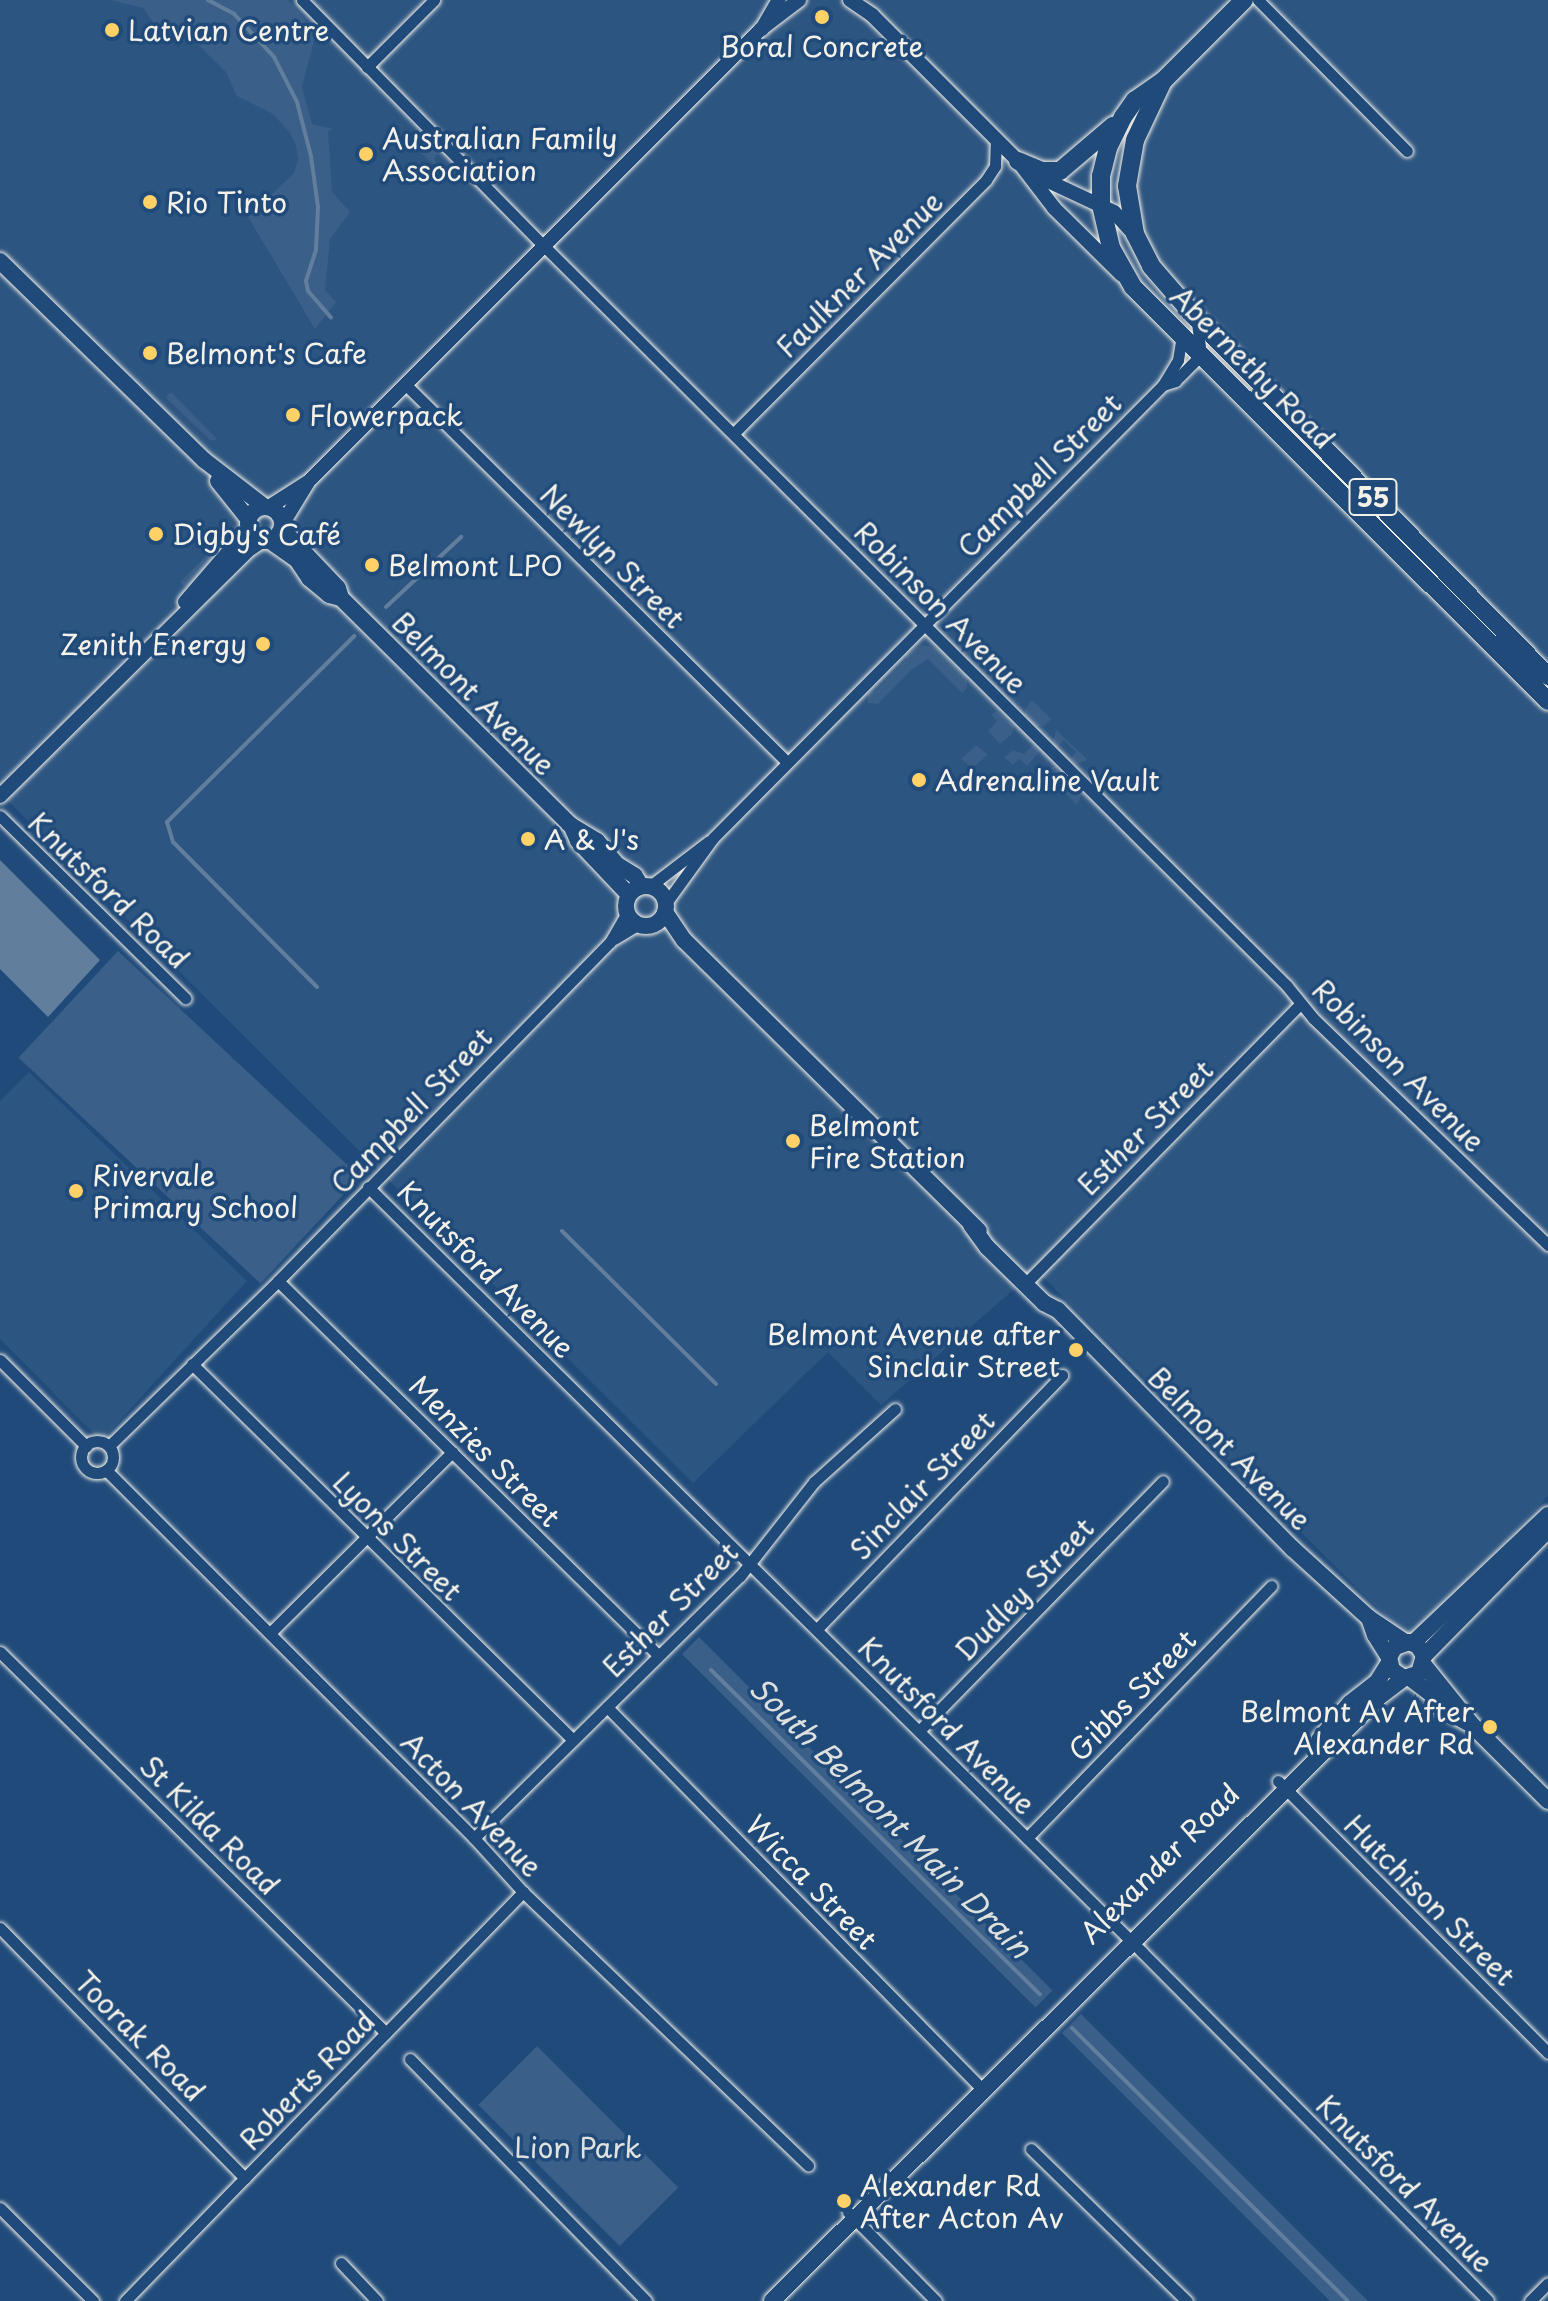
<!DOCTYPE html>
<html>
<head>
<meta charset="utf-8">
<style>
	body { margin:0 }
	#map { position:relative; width:1548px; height:2301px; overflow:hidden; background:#1f4a7a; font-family:"Playpen Sans",sans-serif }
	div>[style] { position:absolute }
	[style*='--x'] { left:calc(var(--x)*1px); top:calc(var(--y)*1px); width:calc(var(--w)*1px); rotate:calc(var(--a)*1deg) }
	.built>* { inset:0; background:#2d5581 }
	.green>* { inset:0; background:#3a5f88; transform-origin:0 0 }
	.water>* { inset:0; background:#627e9d }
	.stream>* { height:4px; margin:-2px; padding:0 2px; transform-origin:2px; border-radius:2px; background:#627e9d }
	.roads { filter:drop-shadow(0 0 2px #f4f1e8) drop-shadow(0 0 2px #f4f1e8) }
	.minor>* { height:11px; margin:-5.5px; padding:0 5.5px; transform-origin:5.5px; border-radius:5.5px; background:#1f4a7a }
	.minor>.ring { margin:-5.5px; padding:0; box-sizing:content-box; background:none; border:11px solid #1f4a7a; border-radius:50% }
	.tertiary>* { height:14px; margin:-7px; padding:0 7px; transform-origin:7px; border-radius:7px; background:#1f4a7a }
	.secondary>* { height:16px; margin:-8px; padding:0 8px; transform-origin:8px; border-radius:8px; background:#1f4a7a }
	.secondary>.ring { margin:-8px; padding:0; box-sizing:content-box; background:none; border:16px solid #1f4a7a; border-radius:50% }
	.primary>* { height:18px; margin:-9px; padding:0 9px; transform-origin:9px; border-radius:9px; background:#1f4a7a }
	.dots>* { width:22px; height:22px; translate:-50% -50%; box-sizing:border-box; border:4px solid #1f4a7a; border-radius:50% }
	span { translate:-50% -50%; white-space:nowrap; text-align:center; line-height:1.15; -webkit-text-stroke:7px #1f4a7a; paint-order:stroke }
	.shield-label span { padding:2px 6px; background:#1f4a7a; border:2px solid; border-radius:6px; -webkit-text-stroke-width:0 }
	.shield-label { font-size:26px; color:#f4f1e8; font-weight:700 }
	.poi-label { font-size:28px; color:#f4f1e8 }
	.left { translate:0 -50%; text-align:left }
	.right { translate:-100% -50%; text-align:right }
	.street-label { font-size:28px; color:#f4f1e8 }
	.park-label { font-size:28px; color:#e1e2de }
	.water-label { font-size:30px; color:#dee0dd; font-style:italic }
</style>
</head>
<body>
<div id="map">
	<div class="built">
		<div style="clip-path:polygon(0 0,1548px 0,1548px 1496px,1411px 1641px,1036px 1270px,881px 1405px,828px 1352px,693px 1483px,0 793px)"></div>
		<div style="clip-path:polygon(29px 1072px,247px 1281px,101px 1441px,0 1339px,0 1101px)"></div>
	</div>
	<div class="green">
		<div style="clip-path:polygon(110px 0,288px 0,316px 33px,302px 87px,312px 124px,333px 129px,328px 131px,332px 192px,350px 212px,330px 239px,325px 290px,336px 302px,315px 329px,248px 217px,294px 173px,298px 160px,296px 145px,289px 132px,273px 114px,237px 96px,226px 72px,181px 28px,154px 24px,143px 8px)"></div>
		<div style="clip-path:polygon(430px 145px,441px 150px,434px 159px,448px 175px,458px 169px,450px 180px,421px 153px)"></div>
		<div style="clip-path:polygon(169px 393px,172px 393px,217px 439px,211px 441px,166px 398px)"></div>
		<div style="clip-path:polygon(226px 536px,232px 540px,190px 585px,184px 587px,180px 582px)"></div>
		<div style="clip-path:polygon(921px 645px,937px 648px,967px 678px,967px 688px,962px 693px,928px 659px,911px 670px,878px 704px,868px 703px,868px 692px,875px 692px,907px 659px,905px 655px)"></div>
		<div style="clip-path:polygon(1032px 700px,1051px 719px,1044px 726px,1036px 726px,1025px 715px,1025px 709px)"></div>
		<div style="clip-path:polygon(996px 711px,1014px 726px,1012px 734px,1000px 744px,988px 731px,997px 721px,991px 715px)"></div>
		<div style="clip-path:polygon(1056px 730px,1087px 759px,1085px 761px,1076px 764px,1070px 760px,1076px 752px,1064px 740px,1057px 747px,1053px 743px)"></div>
		<div style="clip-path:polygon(976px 745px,988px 755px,972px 768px,961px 759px)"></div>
		<div style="clip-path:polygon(1033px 745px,1039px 752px,1027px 766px,1019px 759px,1013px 765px,1004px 757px,1013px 750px,1024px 754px)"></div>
		<div style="clip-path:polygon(1056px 766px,1059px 775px,1075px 791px,1082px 792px,1077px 805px,1046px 773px,1037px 779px,1045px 769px)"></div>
		<div style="left:118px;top:951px;width:331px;height:146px;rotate:43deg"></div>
		<div style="left:699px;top:1637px;width:500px;height:24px;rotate:45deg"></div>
		<div style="left:1081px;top:2014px;width:407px;height:27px;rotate:45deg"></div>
		<div style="left:537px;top:2046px;width:200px;height:83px;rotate:45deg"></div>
	</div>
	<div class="water">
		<div style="clip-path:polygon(0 860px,100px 960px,48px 1017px,0 969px)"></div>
	</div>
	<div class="stream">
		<div style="--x:208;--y:0;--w:30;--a:28"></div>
		<div style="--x:234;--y:14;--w:59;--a:47.1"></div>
		<div style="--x:274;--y:57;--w:51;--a:62.9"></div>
		<div style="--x:297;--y:102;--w:56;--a:75.5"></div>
		<div style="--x:311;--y:156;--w:51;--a:82.2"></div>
		<div style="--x:318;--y:207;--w:43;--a:92.7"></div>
		<div style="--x:316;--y:250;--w:33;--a:108"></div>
		<div style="--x:306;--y:281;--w:10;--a:79"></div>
		<div style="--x:308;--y:291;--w:35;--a:49"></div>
		<div style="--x:386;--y:607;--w:103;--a:-43"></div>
		<div style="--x:317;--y:987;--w:204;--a:-134.8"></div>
		<div style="--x:173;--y:842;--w:21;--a:-107"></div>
		<div style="--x:167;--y:822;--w:264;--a:-44.8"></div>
		<div style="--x:562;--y:1231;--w:217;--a:44.8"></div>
		<div style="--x:711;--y:1670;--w:462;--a:44.6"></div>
		<div style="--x:1072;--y:2028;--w:388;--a:44.7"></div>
	</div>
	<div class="roads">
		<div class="minor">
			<div style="--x:302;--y:0;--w:344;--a:45.5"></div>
			<div style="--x:543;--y:245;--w:1050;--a:44.88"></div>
			<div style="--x:1287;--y:986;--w:41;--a:50.9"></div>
			<div style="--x:1313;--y:1018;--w:327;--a:44"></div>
			<div style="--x:1258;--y:0;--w:212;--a:45.4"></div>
			<div style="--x:367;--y:67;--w:95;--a:-45"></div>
			<div style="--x:405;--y:384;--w:537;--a:44.7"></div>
			<div style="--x:1163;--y:385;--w:13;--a:-18"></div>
			<div style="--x:1175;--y:381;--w:37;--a:-45"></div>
			<div style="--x:1201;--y:355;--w:32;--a:-97"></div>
			<div style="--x:735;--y:432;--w:356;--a:-45.1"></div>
			<div style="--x:986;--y:180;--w:17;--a:-57"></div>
			<div style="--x:995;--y:166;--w:27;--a:-88"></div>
			<div style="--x:0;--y:816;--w:260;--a:44.5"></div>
			<div style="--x:650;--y:886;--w:74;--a:-37.3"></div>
			<div style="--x:666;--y:903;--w:80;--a:-54.1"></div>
			<div style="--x:713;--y:838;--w:639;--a:-45.19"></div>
			<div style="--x:1163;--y:385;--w:29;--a:-59"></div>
			<div style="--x:1178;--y:360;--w:24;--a:-81"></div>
			<div style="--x:614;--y:939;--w:29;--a:-31"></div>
			<div style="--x:368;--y:1187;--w:1088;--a:44.66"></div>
			<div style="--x:1142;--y:1952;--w:491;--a:45.2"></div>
			<div style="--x:278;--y:1281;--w:533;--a:44.54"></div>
			<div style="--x:1025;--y:1284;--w:392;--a:-45.5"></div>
			<div style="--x:0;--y:1360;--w:122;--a:45"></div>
			<div style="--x:192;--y:1364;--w:535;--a:44.62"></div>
			<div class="ring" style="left:81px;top:1441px;width:21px;height:21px"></div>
			<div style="--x:109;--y:1446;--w:236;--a:-44.3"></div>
			<div style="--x:278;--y:1281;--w:474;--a:-45.6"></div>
			<div style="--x:610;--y:942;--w:34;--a:-60"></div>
			<div style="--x:106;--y:1470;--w:520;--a:45"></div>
			<div style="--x:474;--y:1838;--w:73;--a:47.8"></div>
			<div style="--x:523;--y:1892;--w:395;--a:43.8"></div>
			<div style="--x:817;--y:1629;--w:353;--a:-46"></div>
			<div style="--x:270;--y:1633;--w:257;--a:-44.8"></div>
			<div style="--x:0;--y:1652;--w:542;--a:44.63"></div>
			<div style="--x:607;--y:1707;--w:537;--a:45.53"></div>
			<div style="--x:919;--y:1731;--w:349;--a:-45.7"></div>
			<div style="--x:1278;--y:1781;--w:383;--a:45.2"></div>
			<div style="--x:474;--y:1838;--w:373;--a:-44.6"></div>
			<div style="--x:740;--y:1576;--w:120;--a:-51.8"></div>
			<div style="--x:814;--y:1482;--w:109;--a:-42"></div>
			<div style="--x:1027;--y:1838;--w:351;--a:-45.9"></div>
			<div style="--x:0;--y:1928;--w:350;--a:45.6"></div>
			<div style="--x:410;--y:2059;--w:338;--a:45.7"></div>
			<div style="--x:1031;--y:2149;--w:218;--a:44.3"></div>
			<div style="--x:0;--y:2208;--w:132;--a:45"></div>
			<div style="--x:848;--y:2212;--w:125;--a:45.3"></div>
			<div style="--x:341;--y:2263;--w:52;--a:46.5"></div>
			<div style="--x:125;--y:2301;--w:571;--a:-45.78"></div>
			<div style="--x:1530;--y:2301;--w:25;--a:-45"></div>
		</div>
		<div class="tertiary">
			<div style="--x:850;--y:0;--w:27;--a:34"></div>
			<div style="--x:872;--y:15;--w:206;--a:45"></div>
			<div style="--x:1018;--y:161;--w:59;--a:52.5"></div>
			<div style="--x:1054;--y:208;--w:95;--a:44.6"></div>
			<div style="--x:762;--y:29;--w:34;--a:-60"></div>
			<div style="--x:1033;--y:174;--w:89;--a:25.1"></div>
			<div style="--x:1114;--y:212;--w:30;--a:48"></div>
			<div style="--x:269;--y:507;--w:46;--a:-32.7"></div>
			<div style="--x:283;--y:523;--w:48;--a:-58.6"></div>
			<div style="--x:308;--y:482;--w:641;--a:-45"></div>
			<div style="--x:761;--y:29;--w:48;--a:-37.3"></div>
			<div style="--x:185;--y:602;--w:96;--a:-49.2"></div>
			<div style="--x:0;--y:796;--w:351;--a:-44.7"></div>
			<div style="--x:250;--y:549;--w:14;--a:-34"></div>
		</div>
		<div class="secondary">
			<div style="--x:0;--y:261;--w:285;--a:44.3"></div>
			<div style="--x:204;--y:460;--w:77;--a:37.6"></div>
			<div style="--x:218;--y:481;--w:50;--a:51.5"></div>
			<div class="ring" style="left:248px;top:507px;width:18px;height:18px"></div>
			<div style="--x:282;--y:529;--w:81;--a:46.5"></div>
			<div style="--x:338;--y:588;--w:10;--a:73"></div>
			<div style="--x:341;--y:598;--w:321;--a:44.7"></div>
			<div style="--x:569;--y:824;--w:33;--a:31"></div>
			<div style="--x:597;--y:841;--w:30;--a:50"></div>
			<div style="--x:616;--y:864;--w:22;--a:32"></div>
			<div style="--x:635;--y:876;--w:12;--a:59"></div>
			<div style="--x:270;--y:541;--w:33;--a:35"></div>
			<div style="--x:297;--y:560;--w:22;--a:56"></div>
			<div style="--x:309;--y:578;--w:26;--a:40"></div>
			<div style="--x:329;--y:595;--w:12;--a:14"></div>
			<div style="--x:571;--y:825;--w:17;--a:66"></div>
			<div style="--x:578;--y:841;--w:74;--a:46.6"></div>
			<div class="ring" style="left:626px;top:886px;width:24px;height:24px"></div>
			<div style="--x:665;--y:912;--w:34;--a:56"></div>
			<div style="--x:684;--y:940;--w:414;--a:44.6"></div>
			<div style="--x:971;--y:1225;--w:27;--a:54"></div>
			<div style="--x:987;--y:1247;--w:80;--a:44.5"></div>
			<div style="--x:1044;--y:1303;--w:16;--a:27"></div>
			<div style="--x:1058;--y:1310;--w:334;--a:45.5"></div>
			<div style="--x:1292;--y:1548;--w:104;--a:42.3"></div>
			<div style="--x:1369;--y:1618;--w:43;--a:33.7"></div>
			<div style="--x:1369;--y:1618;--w:18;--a:71"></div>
			<div style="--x:1375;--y:1635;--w:26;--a:58"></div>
			<div style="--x:1413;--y:1643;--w:186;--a:-43.5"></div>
			<div style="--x:1424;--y:1656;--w:175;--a:-45.5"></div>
			<div style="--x:1424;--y:1665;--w:78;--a:51.2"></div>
			<div style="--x:1473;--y:1726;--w:106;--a:45"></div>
			<div style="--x:1410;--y:1678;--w:25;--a:37"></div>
			<div style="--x:1430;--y:1693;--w:19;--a:54"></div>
			<div style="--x:1441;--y:1708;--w:31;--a:29"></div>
			<div style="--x:1319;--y:1740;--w:48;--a:-50"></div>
			<div style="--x:1350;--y:1703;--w:34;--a:-38"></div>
			<div style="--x:1377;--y:1682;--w:22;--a:-58"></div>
			<div style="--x:772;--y:2301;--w:856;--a:-44.86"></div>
			<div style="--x:1379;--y:1697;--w:31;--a:-37"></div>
			<div style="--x:1404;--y:1678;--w:16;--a:-18"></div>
			<div style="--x:1419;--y:1673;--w:18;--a:-74"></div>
			<div style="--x:1424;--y:1656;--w:12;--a:-121"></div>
			<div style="--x:1418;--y:1646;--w:10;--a:-156"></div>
			<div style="--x:1409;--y:1642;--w:15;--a:160"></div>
			<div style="--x:1395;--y:1647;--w:12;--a:121"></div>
			<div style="--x:1389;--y:1657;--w:13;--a:77"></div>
			<div style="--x:1392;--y:1670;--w:14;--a:34"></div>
		</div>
		<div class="primary">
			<div style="--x:1244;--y:0;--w:113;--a:135"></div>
			<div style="--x:1164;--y:80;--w:35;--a:145"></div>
			<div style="--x:1135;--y:100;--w:21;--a:125"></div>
			<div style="--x:1123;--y:117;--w:34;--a:116"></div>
			<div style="--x:1108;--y:148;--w:29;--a:104"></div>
			<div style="--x:1101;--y:176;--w:29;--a:90"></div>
			<div style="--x:1101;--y:205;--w:44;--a:76.9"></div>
			<div style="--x:1111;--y:248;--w:45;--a:60.6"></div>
			<div style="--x:1133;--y:287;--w:586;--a:44.93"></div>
			<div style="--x:1162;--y:83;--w:63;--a:115.3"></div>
			<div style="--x:1135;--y:140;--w:47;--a:99.9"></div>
			<div style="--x:1127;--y:186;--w:49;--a:80.5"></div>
			<div style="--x:1135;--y:234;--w:36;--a:63"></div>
			<div style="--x:1151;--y:266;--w:70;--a:49"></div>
			<div style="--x:1197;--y:319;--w:501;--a:45.49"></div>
			<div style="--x:1018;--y:161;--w:26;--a:23"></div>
			<div style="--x:1042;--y:171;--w:18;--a:0"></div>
			<div style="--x:1060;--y:171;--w:70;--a:-40.3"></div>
		</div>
	</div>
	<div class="dots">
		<div style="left:822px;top:17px;background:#ffd166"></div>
		<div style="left:112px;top:30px;background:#ffd166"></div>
		<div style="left:366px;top:154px;background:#ffd166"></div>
		<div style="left:150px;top:202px;background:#ffd166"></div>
		<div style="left:150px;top:353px;background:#ffd166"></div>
		<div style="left:293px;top:415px;background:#ffd166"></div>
		<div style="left:156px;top:534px;background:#ffd166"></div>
		<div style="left:372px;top:565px;background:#ffd166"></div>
		<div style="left:263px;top:644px;background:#ffd166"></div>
		<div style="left:919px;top:780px;background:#ffd166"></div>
		<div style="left:528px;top:839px;background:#ffd166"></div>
		<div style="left:793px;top:1141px;background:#ffd166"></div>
		<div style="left:76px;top:1191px;background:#ffd166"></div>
		<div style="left:1076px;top:1350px;background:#ffd166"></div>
		<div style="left:1490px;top:1727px;background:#ffd166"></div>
		<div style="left:844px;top:2201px;background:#ffd166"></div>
	</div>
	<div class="shield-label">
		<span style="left:1373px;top:497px">55</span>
	</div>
	<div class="poi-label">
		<span class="left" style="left:128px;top:30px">Latvian Centre</span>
		<span style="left:822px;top:46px">Boral Concrete</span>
		<span class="left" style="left:382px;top:154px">Australian Family<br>Association</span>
		<span class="left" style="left:166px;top:202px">Rio Tinto</span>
		<span class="left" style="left:166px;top:353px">Belmont's Cafe</span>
		<span class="left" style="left:309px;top:415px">Flowerpack</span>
		<span class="left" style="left:172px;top:534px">Digby's Café</span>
		<span class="left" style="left:388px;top:565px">Belmont LPO</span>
		<span class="right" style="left:247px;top:644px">Zenith Energy</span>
		<span class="left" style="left:935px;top:780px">Adrenaline Vault</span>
		<span class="left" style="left:544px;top:839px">A &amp; J's</span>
		<span class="left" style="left:809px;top:1141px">Belmont<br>Fire Station</span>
		<span class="left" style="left:92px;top:1191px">Rivervale<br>Primary School</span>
		<span class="right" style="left:1060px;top:1350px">Belmont Avenue after<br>Sinclair Street</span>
		<span class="right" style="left:1474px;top:1727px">Belmont Av After<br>Alexander Rd</span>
		<span class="left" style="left:860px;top:2201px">Alexander Rd<br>After Acton Av</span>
	</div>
	<div class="street-label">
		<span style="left:859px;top:274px;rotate:-45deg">Faulkner Avenue</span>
		<span style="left:1253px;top:367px;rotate:45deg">Abernethy Road</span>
		<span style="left:1039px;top:475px;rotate:-45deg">Campbell Street</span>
		<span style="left:613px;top:556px;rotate:45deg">Newlyn Street</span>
		<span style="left:941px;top:607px;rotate:45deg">Robinson Avenue</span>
		<span style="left:474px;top:693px;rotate:45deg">Belmont Avenue</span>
		<span style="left:109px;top:890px;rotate:44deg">Knutsford Road</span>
		<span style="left:1399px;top:1065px;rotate:45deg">Robinson Avenue</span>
		<span style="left:411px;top:1110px;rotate:-46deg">Campbell Street</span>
		<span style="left:1145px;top:1127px;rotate:-45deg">Esther Street</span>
		<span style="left:486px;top:1269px;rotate:45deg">Knutsford Avenue</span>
		<span style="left:1230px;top:1448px;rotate:45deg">Belmont Avenue</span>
		<span style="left:485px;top:1451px;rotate:45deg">Menzies Street</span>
		<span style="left:922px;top:1485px;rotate:-46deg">Sinclair Street</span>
		<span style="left:398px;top:1536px;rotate:45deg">Lyons Street</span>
		<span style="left:1024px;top:1589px;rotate:-46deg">Dudley Street</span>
		<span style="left:670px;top:1609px;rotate:-45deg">Esther Street</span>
		<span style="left:1132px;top:1695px;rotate:-46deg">Gibbs Street</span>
		<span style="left:947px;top:1725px;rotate:45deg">Knutsford Avenue</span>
		<span style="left:472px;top:1804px;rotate:46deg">Acton Avenue</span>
		<span style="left:210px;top:1825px;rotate:45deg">St Kilda Road</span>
		<span style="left:1159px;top:1863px;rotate:-45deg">Alexander Road</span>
		<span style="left:812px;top:1882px;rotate:46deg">Wicca Street</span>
		<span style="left:1430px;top:1900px;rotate:45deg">Hutchison Street</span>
		<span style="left:140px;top:2036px;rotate:45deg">Toorak Road</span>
		<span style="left:307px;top:2080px;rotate:-46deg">Roberts Road</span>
		<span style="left:1405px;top:2183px;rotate:45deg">Knutsford Avenue</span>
	</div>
	<div class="park-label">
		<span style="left:578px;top:2147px">Lion Park</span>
	</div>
	<div class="water-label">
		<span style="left:891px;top:1817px;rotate:45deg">South Belmont Main Drain</span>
	</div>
</div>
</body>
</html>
